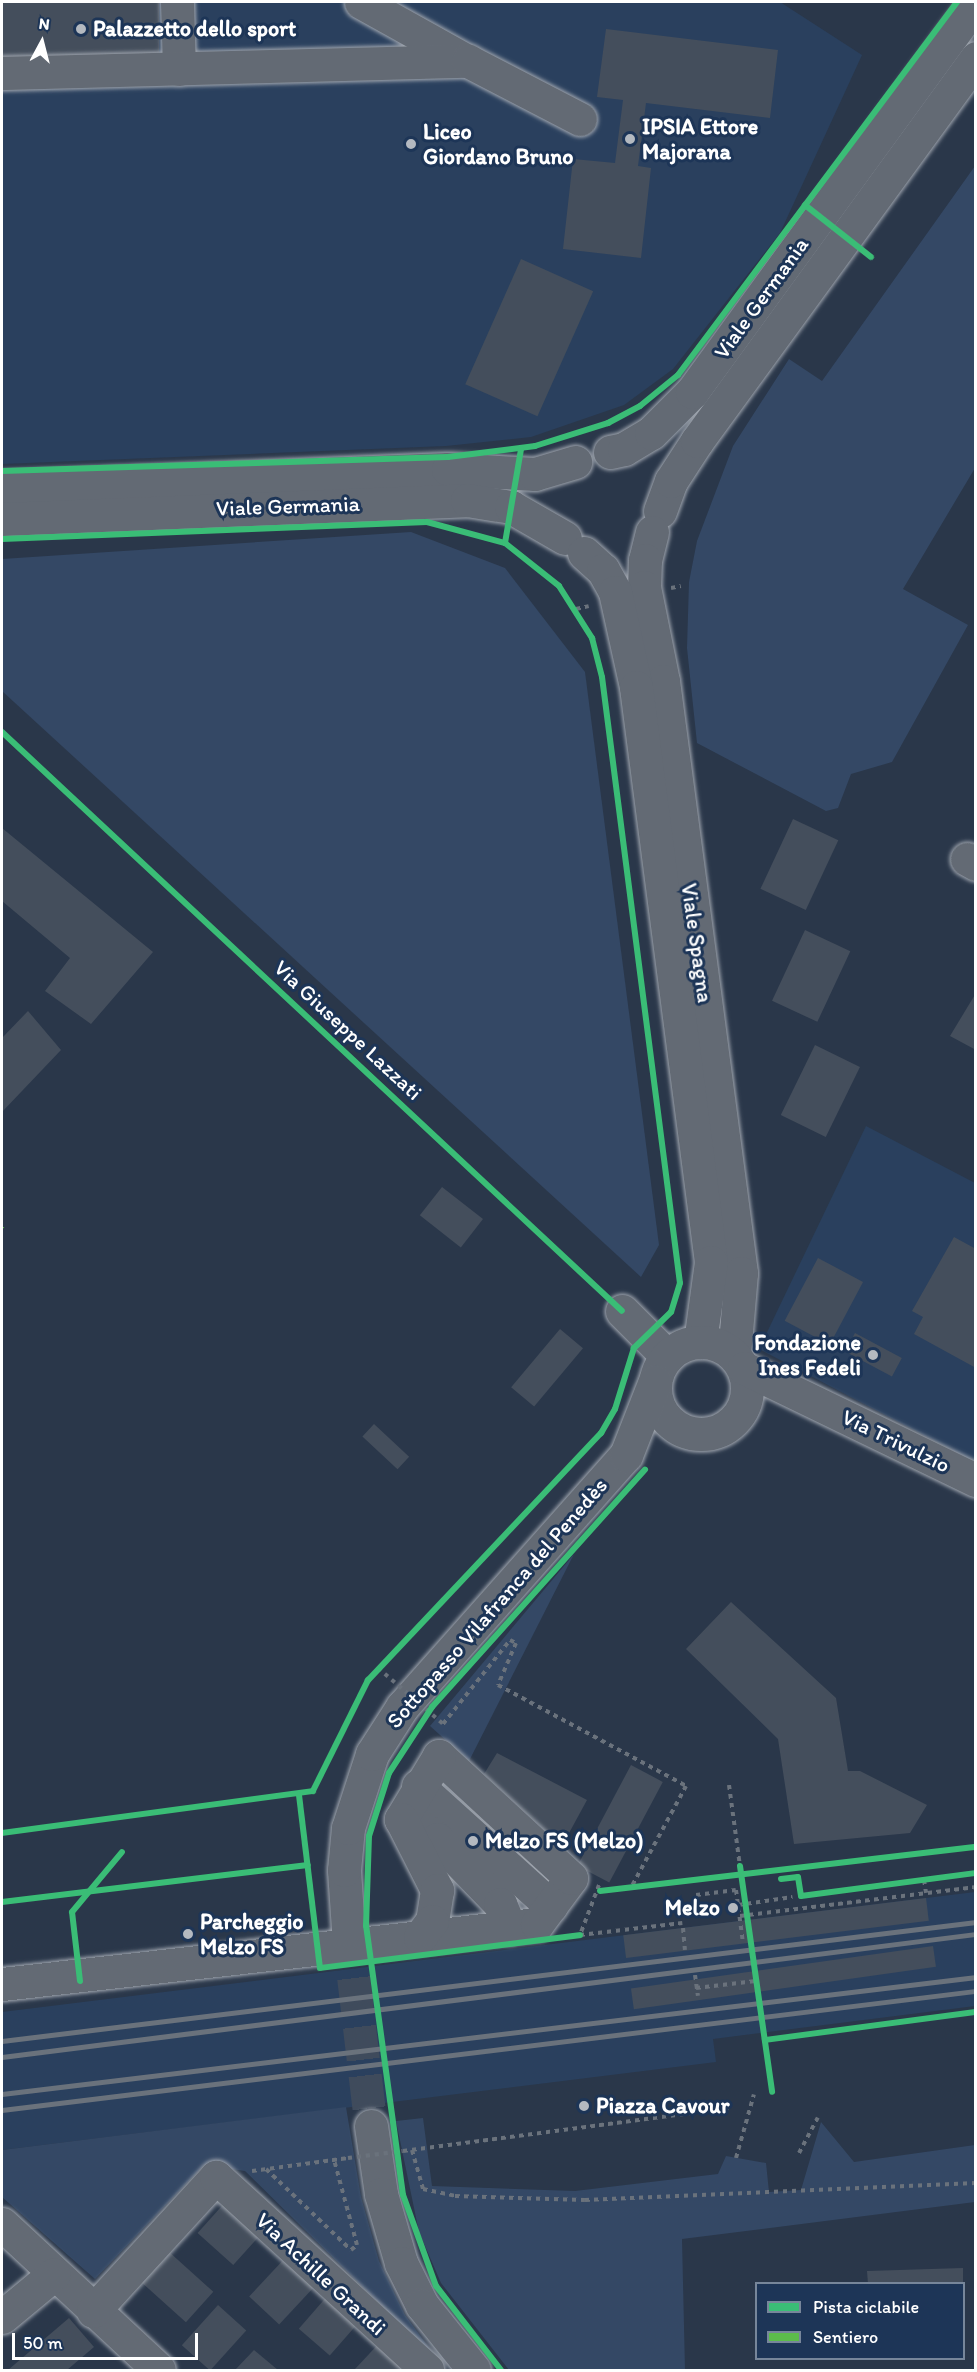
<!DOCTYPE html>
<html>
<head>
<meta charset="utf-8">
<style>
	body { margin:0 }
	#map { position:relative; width:977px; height:2372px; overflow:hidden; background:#2a374a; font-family:Itim,sans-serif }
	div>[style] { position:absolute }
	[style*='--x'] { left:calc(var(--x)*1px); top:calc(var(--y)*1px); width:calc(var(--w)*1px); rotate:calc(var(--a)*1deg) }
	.built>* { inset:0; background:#2a405e }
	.green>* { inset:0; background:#344865 }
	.building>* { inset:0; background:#444e5c; transform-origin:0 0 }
	.minor-tunnel>* { height:33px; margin-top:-16.5px; transform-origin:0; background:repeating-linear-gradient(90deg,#3f4b5c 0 33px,transparent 0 49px) }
	.path>* { height:4px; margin-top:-2px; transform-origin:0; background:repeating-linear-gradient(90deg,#6a727c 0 4.5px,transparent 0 9px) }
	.roads { filter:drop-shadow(0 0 2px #9fa5ae) drop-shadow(0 0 2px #9fa5ae) }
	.minor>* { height:33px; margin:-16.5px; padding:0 16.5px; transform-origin:16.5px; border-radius:16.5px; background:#636a74 }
	.minor>.ring { margin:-16.5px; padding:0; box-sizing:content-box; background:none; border:33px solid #636a74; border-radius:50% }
	.rail>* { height:4.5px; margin:-2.25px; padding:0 2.25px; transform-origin:2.25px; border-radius:2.25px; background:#6a727c }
	.path-bridge>* { height:4px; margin-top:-2px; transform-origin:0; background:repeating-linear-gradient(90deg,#6a727c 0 4.5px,transparent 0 9px) }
	.quiet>* { height:4.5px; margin-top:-2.25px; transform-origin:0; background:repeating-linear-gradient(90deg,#5cbc4b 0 9px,transparent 0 13.5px) }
	.cycleway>* { height:6px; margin:-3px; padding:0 3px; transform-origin:3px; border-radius:3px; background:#3abd76 }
	.dots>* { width:16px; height:16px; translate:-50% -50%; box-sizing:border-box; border:3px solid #1d3557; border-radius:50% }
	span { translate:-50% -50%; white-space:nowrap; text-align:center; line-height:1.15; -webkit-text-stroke:6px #1d3557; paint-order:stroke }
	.poi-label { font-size:22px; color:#fff; font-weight:700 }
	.left { translate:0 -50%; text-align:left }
	.right { translate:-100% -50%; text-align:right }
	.street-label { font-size:22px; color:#fff }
	.frame { position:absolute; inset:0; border:3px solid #fff; pointer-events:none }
	.legend { position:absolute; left:755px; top:2282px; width:210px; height:78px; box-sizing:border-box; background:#1d3557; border:2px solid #77869a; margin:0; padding:8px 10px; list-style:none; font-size:18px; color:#fff }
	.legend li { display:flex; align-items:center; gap:12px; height:30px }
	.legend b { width:30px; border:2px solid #77869a }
	.north { position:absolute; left:12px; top:12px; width:60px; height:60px; -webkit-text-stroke:4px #1d3557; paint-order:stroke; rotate:7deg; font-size:16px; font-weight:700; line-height:24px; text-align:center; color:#fff }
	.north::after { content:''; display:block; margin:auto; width:21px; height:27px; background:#fff; clip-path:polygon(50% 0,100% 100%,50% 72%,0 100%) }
	.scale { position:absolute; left:12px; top:2333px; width:186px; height:27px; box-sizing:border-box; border:3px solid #fff; border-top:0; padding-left:8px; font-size:18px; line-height:21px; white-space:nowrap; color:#fff; -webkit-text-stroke:4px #1d3557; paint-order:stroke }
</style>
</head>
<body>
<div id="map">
	<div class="built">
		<div style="clip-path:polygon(2px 2px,780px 2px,862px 55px,780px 233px,673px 369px,624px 405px,531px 437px,446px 446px,2px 464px)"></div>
		<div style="clip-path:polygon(866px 1126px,975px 1183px,975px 1462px,759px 1349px)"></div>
		<div style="clip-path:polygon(975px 1892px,975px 2006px,713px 2039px,716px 2062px,2px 2150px,2px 2012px)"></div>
	</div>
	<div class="green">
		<div style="clip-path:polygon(975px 166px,975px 468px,903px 589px,968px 625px,892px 762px,851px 774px,838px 808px,826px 811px,697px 743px,687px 648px,689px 582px,697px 541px,733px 446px,789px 359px,822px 381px)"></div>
		<div style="clip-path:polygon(411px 532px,505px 568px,585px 672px,659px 1245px,641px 1277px,2px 691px,2px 559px)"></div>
		<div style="clip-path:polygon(574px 1554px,469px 1761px,430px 1726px)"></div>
		<div style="clip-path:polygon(346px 2107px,361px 2197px,379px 2261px,405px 2315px,440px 2363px,245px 2171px,204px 2165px,95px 2279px,2px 2197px,2px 2150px)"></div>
		<div style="clip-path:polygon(423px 2118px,432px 2186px,575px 2191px,718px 2174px,726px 2156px,766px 2163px,769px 2192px,801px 2190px,821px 2122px,854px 2162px,975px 2145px,975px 2202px,682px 2239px,685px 2370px,509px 2370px,441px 2283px,419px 2232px,396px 2121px)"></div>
	</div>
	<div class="building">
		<div style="left:2px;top:2px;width:157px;height:58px"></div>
		<div style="clip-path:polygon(606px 29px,778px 50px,770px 118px,646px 103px,638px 166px,651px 168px,641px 258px,563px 249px,573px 159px,615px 163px,623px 100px,597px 97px)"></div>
		<div style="left:521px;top:259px;width:79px;height:137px;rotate:24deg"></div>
		<div style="left:793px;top:819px;width:50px;height:77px;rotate:25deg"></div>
		<div style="clip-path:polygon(2px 828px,153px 952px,91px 1024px,45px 991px,70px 958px,2px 901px)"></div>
		<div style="left:805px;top:930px;width:50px;height:78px;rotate:25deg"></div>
		<div style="clip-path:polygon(976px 993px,976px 1050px,950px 1036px)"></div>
		<div style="clip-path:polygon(28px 1011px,61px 1050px,2px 1112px,2px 1038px)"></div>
		<div style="left:815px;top:1045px;width:50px;height:78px;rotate:26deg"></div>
		<div style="left:442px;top:1187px;width:52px;height:36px;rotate:38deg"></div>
		<div style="clip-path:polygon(954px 1237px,976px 1249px,976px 1368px,914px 1334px,923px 1317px,912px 1311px)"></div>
		<div style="left:818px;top:1258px;width:51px;height:71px;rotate:28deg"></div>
		<div style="left:560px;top:1329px;width:30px;height:76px;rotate:40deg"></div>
		<div style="left:855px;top:1333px;width:53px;height:21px;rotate:28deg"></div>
		<div style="left:374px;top:1424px;width:48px;height:17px;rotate:43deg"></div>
		<div style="clip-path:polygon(731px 1602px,836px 1698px,848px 1771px,860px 1771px,927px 1805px,910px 1833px,794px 1844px,778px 1739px,686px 1649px)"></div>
		<div style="clip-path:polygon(497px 1753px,587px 1800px,562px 1846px,484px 1774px)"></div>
		<div style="left:631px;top:1765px;width:36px;height:114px;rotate:28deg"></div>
		<div style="left:926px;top:1898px;width:23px;height:305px;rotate:83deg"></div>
		<div style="left:933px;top:1946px;width:21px;height:305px;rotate:82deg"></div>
		<div style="left:229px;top:2198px;width:48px;height:47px;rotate:42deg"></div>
		<div style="left:168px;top:2251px;width:61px;height:41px;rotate:42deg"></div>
		<div style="left:286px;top:2257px;width:41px;height:54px;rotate:43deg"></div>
		<div style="clip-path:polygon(963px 2268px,963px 2284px,868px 2284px,867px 2271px)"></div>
		<div style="left:329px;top:2294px;width:41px;height:46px;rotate:41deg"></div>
		<div style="left:218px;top:2305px;width:38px;height:54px;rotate:42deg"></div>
		<div style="clip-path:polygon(69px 2318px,94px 2347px,67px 2370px,8px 2370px)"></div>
		<div style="clip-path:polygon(384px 2338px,419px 2370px,355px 2369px)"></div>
		<div style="clip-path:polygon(254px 2350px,278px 2370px,235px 2370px)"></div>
	</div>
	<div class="minor-tunnel">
		<div style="--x:348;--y:1929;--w:198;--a:83.3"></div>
	</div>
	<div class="path">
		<div style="--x:671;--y:588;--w:10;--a:-11"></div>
		<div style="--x:576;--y:609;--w:13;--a:-13"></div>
		<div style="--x:443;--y:1724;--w:107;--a:-51.4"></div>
		<div style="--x:510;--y:1640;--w:7;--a:27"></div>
		<div style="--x:516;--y:1643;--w:46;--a:113.2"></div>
		<div style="--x:498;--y:1685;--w:213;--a:28.2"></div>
		<div style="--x:686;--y:1786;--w:114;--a:118.4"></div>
		<div style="--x:729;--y:1785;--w:82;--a:82.3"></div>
		<div style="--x:924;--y:1880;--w:13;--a:81"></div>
		<div style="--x:599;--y:1885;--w:53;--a:110.8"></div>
		<div style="--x:580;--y:1935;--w:103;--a:-6.7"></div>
		<div style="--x:696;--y:1895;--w:40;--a:-7.1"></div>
		<div style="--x:736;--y:1890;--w:53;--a:82.5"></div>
		<div style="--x:738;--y:1905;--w:55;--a:-8.4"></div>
		<div style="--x:740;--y:1916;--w:238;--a:-7"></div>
		<div style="--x:683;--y:1928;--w:22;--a:85"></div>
		<div style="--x:695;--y:1975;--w:21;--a:82"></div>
		<div style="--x:696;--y:1988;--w:60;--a:-6.7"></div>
		<div style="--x:412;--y:2150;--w:41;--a:74.2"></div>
		<div style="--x:423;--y:2189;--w:33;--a:12"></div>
		<div style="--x:455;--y:2196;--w:130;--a:1.8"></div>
		<div style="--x:585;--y:2200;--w:391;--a:-2.5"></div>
		<div style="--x:403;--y:2151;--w:331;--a:-7.5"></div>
		<div style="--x:799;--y:2153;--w:40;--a:-62"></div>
		<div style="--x:736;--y:2158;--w:66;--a:-74.3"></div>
		<div style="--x:266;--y:2169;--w:117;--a:43.6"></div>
		<div style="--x:351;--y:2250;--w:8;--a:-40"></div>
		<div style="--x:357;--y:2245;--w:88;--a:-105.1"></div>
		<div style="--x:252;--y:2171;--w:97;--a:-7.7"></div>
	</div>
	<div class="roads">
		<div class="minor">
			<div style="--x:177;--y:2;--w:67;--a:88.3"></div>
			<div style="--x:361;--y:2;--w:121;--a:29.1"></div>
			<div style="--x:2;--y:73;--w:466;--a:-1.5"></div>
			<div style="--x:468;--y:61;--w:126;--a:27.4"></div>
			<div style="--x:610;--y:452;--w:14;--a:-12"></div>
			<div style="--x:624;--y:449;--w:31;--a:-31"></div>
			<div style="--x:651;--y:433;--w:58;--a:-45"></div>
			<div style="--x:692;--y:392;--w:482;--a:-53.9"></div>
			<div style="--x:2;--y:487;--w:446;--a:-2.3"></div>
			<div style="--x:448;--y:469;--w:87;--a:3.3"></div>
			<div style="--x:535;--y:474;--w:42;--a:-16.7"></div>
			<div style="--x:660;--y:511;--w:32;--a:-70"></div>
			<div style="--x:671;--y:481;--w:48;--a:-57"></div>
			<div style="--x:697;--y:441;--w:474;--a:-53.9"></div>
			<div style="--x:2;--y:519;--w:465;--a:-2.3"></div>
			<div style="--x:467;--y:500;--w:45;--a:9"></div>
			<div style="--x:511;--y:507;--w:62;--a:29.9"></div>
			<div style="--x:652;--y:532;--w:29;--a:104"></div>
			<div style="--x:645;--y:560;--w:27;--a:92"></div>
			<div style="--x:644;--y:587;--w:96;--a:78.6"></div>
			<div style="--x:663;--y:681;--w:597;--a:82.49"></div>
			<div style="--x:741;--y:1273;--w:82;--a:94.9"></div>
			<div style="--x:584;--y:553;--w:25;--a:42"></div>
			<div style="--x:603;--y:570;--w:25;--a:61"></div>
			<div style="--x:615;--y:592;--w:97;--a:77.5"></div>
			<div style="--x:636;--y:687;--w:580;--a:82.57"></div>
			<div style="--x:711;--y:1262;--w:81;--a:97.8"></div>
			<div style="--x:967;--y:859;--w:10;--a:29"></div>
			<div style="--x:622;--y:1311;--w:64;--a:45"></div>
			<div class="ring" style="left:655px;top:1342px;width:59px;height:59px"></div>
			<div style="--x:744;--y:1368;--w:258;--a:25.8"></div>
			<div style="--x:418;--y:1786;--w:179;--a:42.1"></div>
			<div style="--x:401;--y:1819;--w:12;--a:5"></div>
			<div style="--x:413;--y:1820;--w:31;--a:38"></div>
			<div style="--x:437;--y:1839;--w:91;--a:45.9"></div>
			<div style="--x:500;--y:1904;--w:26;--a:67"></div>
			<div style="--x:348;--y:1929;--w:59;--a:-93.9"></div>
			<div style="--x:344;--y:1870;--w:42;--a:-84.6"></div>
			<div style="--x:348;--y:1828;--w:78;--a:-72"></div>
			<div style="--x:372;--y:1754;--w:56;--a:-57.4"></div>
			<div style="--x:402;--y:1707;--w:337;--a:-48.4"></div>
			<div style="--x:626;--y:1455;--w:79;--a:-68.6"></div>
			<div style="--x:2;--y:1984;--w:538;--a:-6.4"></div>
			<div style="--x:537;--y:1924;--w:57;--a:-53.5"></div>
			<div style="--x:571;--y:1878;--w:180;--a:-137.3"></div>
			<div style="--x:439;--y:1756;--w:74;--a:121.1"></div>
			<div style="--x:401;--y:1819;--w:80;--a:63.1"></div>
			<div style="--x:437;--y:1890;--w:31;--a:99"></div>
			<div style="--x:432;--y:1921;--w:20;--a:127"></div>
			<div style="--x:371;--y:2126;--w:69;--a:81.6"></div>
			<div style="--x:381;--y:2194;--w:72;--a:73.8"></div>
			<div style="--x:401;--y:2263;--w:47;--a:63.4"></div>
			<div style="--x:422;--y:2305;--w:83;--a:51.3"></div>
			<div style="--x:2;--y:2224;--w:214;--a:42.9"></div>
			<div style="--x:93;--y:2311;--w:182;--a:-47.5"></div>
			<div style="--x:216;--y:2177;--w:286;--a:42.4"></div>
			<div style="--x:2;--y:2317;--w:67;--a:-39.6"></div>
		</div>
	</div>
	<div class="rail">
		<div style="--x:2;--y:2041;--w:981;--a:-6.97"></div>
		<div style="--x:2;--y:2057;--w:982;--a:-7.2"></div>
		<div style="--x:2;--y:2094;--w:981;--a:-6.85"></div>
		<div style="--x:2;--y:2110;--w:981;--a:-6.97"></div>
	</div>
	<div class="path-bridge">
		<div style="--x:378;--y:1668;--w:86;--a:40.7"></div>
		<div style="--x:348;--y:2158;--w:55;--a:-7.3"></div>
	</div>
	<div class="quiet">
		<div style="--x:2;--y:1228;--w:1;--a:45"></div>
	</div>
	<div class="cycleway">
		<div style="--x:805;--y:205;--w:84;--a:38.2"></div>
		<div style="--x:2;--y:471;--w:446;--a:-1.8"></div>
		<div style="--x:448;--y:457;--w:88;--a:-7.2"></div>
		<div style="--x:535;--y:446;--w:77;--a:-17.5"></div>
		<div style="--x:608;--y:423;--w:36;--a:-28"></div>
		<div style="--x:640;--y:406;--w:49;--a:-39.2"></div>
		<div style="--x:678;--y:375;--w:466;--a:-53.2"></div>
		<div style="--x:2;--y:539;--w:425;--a:-2.3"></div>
		<div style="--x:427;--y:522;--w:81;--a:15.1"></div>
		<div style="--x:505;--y:543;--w:69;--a:38.5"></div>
		<div style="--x:559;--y:586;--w:62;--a:57.6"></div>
		<div style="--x:592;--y:638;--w:40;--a:75.6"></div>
		<div style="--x:602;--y:677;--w:611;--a:82.67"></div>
		<div style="--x:680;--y:1283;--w:30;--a:107"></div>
		<div style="--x:671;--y:1312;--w:52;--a:135.8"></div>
		<div style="--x:634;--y:1348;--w:64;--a:107.3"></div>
		<div style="--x:615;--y:1409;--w:28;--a:120"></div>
		<div style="--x:601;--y:1433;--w:340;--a:133.3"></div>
		<div style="--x:368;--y:1680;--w:124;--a:116.4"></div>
		<div style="--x:313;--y:1791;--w:314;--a:172.3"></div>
		<div style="--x:505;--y:543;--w:95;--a:-80.3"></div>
		<div style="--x:2;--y:732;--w:848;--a:43.04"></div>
		<div style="--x:299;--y:1795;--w:174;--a:83.1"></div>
		<div style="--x:320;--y:1968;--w:262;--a:-7.2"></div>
		<div style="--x:740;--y:1866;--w:228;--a:81.9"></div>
		<div style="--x:781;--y:1879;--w:17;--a:-7"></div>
		<div style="--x:798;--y:1877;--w:19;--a:81"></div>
		<div style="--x:801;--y:1896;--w:177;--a:-7.5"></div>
		<div style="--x:600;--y:1891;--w:379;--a:-6.7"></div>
		<div style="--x:2;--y:1902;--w:308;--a:-6.9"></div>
		<div style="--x:80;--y:1981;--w:69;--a:-96.6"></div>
		<div style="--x:72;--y:1912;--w:78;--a:-50.2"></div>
		<div style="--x:765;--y:2040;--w:213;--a:-7.6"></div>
		<div style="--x:501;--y:2370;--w:106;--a:-127.7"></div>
		<div style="--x:436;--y:2286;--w:97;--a:-109.9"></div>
		<div style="--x:403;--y:2195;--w:272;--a:-97.8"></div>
		<div style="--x:366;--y:1926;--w:90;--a:-88.1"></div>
		<div style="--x:369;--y:1836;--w:66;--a:-72.4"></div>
		<div style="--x:389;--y:1773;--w:79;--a:-56.9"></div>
		<div style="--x:432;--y:1707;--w:319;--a:-48.1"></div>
	</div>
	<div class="dots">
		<div style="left:81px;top:29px;background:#b4b9c0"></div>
		<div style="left:630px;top:139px;background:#b4b9c0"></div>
		<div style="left:411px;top:144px;background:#b4b9c0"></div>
		<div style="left:873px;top:1355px;background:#b4b9c0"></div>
		<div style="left:473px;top:1841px;background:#b4b9c0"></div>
		<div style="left:733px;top:1908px;background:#b4b9c0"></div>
		<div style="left:188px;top:1934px;background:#b4b9c0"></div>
		<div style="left:584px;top:2106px;background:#b4b9c0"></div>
	</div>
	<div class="poi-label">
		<span class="left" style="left:93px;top:29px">Palazzetto dello sport</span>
		<span class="left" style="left:642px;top:139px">IPSIA Ettore<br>Majorana</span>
		<span class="left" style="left:423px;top:144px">Liceo<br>Giordano Bruno</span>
		<span class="right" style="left:861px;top:1355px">Fondazione<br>Ines Fedeli</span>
		<span class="left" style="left:485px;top:1841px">Melzo FS (Melzo)</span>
		<span class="right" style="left:720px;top:1908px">Melzo</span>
		<span class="left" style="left:200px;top:1934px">Parcheggio<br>Melzo FS</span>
		<span class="left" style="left:596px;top:2106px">Piazza Cavour</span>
	</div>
	<div class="street-label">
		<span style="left:761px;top:298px;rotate:-54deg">Viale Germania</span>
		<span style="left:288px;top:506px;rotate:-2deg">Viale Germania</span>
		<span style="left:697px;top:943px;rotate:82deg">Viale Spagna</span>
		<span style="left:348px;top:1030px;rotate:43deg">Via Giuseppe Lazzati</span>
		<span style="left:896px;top:1441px;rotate:26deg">Via Trivulzio</span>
		<span style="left:497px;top:1603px;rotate:-49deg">Sottopasso Vilafranca del Penedès</span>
		<span style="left:321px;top:2274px;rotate:43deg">Via Achille Grandi</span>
	</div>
	<div class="frame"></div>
	<ul class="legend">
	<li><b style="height:8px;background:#3abd76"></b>Pista ciclabile</li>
	<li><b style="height:8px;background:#5cbc4b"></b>Sentiero</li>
	</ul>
	<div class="north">N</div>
	<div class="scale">50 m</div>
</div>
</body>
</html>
